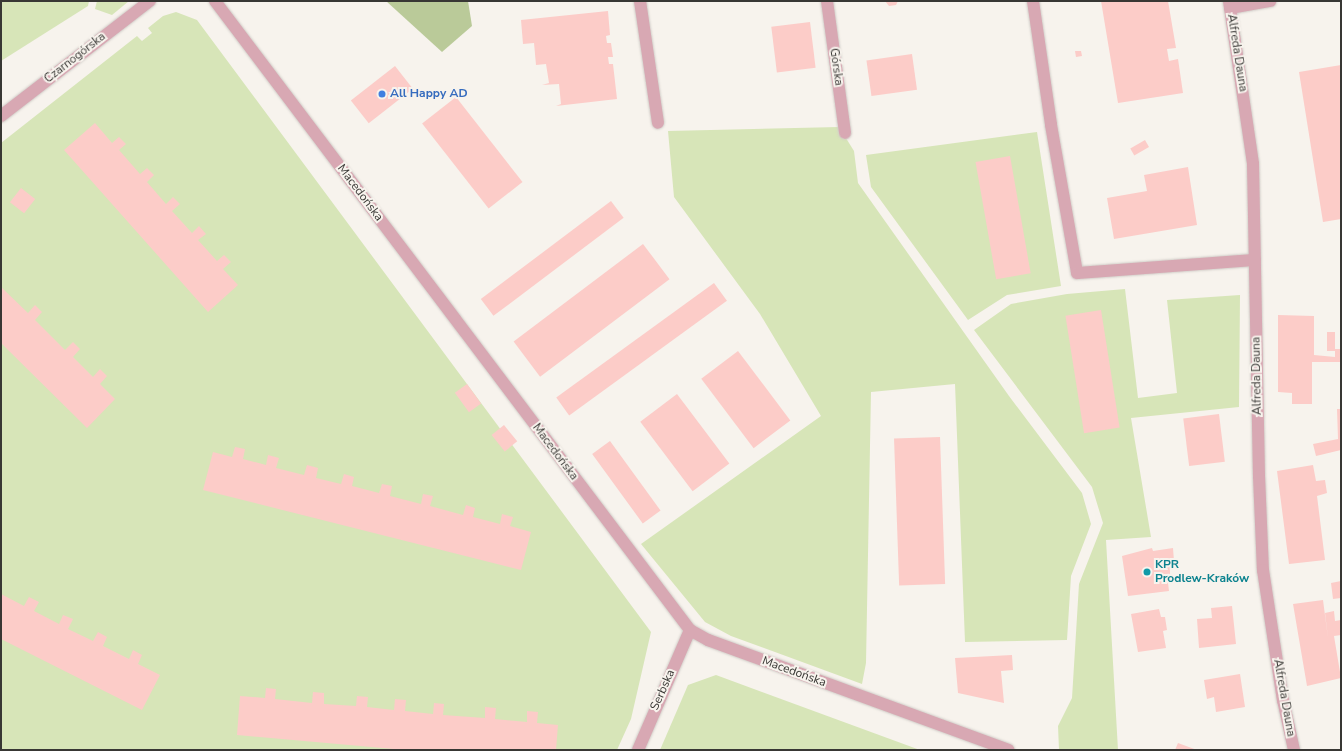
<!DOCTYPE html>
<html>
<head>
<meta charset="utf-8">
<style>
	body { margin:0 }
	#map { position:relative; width:1342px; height:751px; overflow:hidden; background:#f7f3ed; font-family:"Nunito Sans",sans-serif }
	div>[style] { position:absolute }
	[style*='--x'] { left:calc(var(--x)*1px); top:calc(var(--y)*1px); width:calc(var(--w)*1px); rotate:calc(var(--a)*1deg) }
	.green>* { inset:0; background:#d7e5b8 }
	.forest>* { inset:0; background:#baca99 }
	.building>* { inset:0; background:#fcccc8; transform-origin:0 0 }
	.roads { filter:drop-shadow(0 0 1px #d1cdc8) drop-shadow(0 0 1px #d1cdc8) }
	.minor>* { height:12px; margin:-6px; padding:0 6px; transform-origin:6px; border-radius:6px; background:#d8a8b3 }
	.dots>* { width:11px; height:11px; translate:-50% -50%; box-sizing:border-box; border:2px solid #f7f3ed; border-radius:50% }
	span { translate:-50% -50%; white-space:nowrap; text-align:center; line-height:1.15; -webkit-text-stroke:4px #f7f3ed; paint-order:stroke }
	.street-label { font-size:12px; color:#383734 }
	.shop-label { font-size:12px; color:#366cbe; font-weight:700 }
	.left { translate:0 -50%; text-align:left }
	.culture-label { font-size:12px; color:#0d838f; font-weight:700 }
	.frame { position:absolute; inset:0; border:2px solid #383734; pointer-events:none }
</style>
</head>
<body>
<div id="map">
	<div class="green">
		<div style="clip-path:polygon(1px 1px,89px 1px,88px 6px,1px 61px)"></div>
		<div style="clip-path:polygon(97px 1px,129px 1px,112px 15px,95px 9px)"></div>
		<div style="clip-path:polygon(176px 12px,197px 20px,651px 632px,631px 719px,617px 750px,1px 750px,1px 143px,137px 36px,142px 41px,152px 33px,148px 28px,163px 16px)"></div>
		<div style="clip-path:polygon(839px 127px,854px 151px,858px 183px,1009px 396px,1082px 493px,1091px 524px,1071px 576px,1067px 640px,965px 642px,955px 384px,871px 392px,866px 663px,862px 684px,731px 636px,705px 622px,641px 544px,821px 416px,760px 314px,674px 197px,668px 131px)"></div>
		<div style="clip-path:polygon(1037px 132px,1061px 286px,1007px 295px,968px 320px,871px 187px,866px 155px)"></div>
		<div style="clip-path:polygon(1125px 289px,1138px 398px,1177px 393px,1167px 300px,1240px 295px,1239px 407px,1131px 418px,1151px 537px,1106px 540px,1118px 750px,1059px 750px,1058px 726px,1072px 698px,1079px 584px,1103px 523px,1092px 487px,974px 330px,1011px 304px,1067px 294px)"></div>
		<div style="clip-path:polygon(716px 675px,920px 750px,660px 750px,688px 685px)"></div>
	</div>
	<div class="forest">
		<div style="clip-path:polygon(386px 1px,468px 1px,472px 26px,442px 52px)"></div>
	</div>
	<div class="building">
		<div style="clip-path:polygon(885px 1px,898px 1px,896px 5px,889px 6px)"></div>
		<div style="clip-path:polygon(1101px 1px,1168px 1px,1176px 48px,1167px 49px,1169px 61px,1178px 59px,1183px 93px,1118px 103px)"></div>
		<div style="clip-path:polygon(608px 11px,610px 35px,606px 36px,607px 43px,611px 43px,613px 57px,608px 57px,609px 64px,613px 64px,617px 99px,556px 106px,561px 104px,559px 84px,542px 85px,549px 83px,546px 64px,536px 65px,534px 43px,523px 44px,521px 20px)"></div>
		<div style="left:810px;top:22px;width:46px;height:39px;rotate:83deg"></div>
		<div style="clip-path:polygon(1075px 51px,1081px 51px,1082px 56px,1076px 57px)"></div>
		<div style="left:912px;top:54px;width:36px;height:46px;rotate:82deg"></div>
		<div style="clip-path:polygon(1341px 65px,1341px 219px,1323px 222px,1299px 72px)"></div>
		<div style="left:395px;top:66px;width:29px;height:56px;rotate:52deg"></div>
		<div style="left:456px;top:97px;width:108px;height:43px;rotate:52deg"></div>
		<div style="clip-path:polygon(95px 123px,112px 143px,119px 137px,126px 144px,119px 150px,140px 174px,147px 168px,154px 175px,147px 182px,166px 204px,173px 197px,180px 204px,172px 211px,192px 233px,199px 226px,206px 234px,198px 240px,217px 261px,224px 255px,231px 262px,223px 269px,238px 285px,208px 312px,64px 150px)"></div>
		<div style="left:1145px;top:140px;width:8px;height:17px;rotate:60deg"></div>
		<div style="left:1010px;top:156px;width:119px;height:35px;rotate:80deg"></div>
		<div style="clip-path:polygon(1188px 167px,1197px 225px,1114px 239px,1107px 198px,1147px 191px,1144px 175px)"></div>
		<div style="left:21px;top:188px;width:18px;height:18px;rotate:38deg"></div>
		<div style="left:611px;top:201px;width:21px;height:163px;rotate:53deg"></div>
		<div style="left:643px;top:244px;width:44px;height:162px;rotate:53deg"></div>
		<div style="left:714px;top:283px;width:22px;height:195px;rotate:54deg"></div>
		<div style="clip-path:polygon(1px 287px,28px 313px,35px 305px,42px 312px,35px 320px,65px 350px,73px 342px,80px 349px,73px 357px,93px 377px,100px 369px,107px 376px,100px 384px,115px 399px,87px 428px,1px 343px)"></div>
		<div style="left:1101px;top:310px;width:119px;height:36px;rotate:81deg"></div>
		<div style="clip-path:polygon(1278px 315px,1314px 316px,1314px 355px,1335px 357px,1335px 351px,1327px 351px,1327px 332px,1335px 332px,1335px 349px,1341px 349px,1341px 362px,1312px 362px,1312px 404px,1292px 404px,1292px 393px,1278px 392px)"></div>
		<div style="left:738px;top:351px;width:87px;height:46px;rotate:53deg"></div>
		<div style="left:467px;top:384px;width:24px;height:15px;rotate:54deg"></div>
		<div style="left:677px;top:394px;width:87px;height:46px;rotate:53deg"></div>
		<div style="clip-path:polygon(1337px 409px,1341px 409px,1341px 450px,1316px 456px,1313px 444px,1338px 439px)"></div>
		<div style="left:1219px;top:414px;width:48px;height:36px;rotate:83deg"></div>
		<div style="left:504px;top:425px;width:21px;height:16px;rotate:51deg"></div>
		<div style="left:940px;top:437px;width:147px;height:46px;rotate:88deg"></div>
		<div style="left:610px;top:441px;width:86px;height:22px;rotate:54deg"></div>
		<div style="clip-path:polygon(235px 447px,245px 449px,243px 459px,266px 465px,268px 455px,279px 458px,276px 468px,304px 475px,307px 465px,318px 468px,316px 478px,341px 484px,344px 474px,354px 477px,352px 486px,379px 493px,382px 484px,392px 486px,390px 496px,421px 504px,423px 494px,433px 496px,430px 506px,463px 515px,466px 505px,475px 508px,473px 517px,500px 524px,502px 514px,513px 517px,510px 526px,531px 532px,521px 570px,203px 490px,213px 452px,232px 457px)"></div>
		<div style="clip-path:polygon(1313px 465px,1316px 481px,1325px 480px,1327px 493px,1317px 496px,1325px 560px,1289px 564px,1277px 471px)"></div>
		<div style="clip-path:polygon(1152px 548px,1153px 551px,1173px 548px,1174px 561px,1170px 562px,1170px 574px,1167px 574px,1169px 591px,1128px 596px,1122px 556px)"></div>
		<div style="clip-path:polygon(1341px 581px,1341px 598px,1333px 599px,1331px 583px)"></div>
		<div style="clip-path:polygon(1px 594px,24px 606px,29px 597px,39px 602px,34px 611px,59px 624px,63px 615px,73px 619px,68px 629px,93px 641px,98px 632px,107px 637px,103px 646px,129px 659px,133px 650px,142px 655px,138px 664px,160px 675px,142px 710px,1px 639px)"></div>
		<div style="clip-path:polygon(1323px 600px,1328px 638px,1325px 613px,1334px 611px,1335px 621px,1341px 620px,1341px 635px,1334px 636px,1341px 678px,1307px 686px,1293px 604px)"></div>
		<div style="clip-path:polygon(1232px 606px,1236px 644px,1199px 648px,1197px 619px,1212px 618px,1211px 608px)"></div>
		<div style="clip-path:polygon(1159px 609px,1161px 617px,1165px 617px,1167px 630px,1163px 631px,1166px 648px,1138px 652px,1131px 614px)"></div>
		<div style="clip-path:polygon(1012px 655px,1013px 670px,1001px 671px,1004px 703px,958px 693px,955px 658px)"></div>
		<div style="clip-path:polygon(1240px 674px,1245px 707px,1216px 712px,1214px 697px,1207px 699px,1204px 680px)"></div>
		<div style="clip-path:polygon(266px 688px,276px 689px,275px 699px,312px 703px,313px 692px,324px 693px,324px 704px,356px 706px,357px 696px,368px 697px,367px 707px,394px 710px,395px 699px,406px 700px,405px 711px,433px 714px,434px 703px,444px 704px,443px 715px,485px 718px,485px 707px,496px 708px,495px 719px,527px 722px,527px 711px,538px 712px,537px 723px,558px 725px,556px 750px,405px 750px,237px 735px,240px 696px,265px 698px)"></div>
		<div style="clip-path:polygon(1178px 743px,1197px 750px,1175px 750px)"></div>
	</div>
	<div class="roads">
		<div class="minor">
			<div style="--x:215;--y:1;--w:788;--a:52.94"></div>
			<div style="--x:690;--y:630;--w:21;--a:29"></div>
			<div style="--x:708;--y:640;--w:320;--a:20.1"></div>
			<div style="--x:640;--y:1;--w:123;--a:81.6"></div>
			<div style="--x:827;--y:1;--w:133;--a:82.2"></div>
			<div style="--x:1033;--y:1;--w:125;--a:81.7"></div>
			<div style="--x:1051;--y:125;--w:150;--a:80"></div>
			<div style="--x:1077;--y:273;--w:178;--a:-4.2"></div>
			<div style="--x:1229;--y:1;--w:165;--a:81.6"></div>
			<div style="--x:1253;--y:164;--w:312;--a:88.9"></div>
			<div style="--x:1259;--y:476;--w:94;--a:87.6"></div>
			<div style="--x:1263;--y:570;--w:132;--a:81.3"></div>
			<div style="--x:1283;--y:700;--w:51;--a:77.6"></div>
			<div style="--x:1230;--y:8;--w:41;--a:-9.9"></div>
			<div style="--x:1;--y:116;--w:188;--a:-37.7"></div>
			<div style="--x:638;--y:750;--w:131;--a:-66.6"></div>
		</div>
	</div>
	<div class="dots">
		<div style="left:382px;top:94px;background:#3f7fe0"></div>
		<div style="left:1147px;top:572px;background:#0f9aa8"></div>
	</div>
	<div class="street-label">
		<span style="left:1237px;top:53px;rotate:81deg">Alfreda Dauna</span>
		<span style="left:75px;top:58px;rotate:-38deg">Czarnogórska</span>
		<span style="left:836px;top:67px;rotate:82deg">Górska</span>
		<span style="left:360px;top:193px;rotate:53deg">Macedońska</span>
		<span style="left:1257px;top:376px;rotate:-91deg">Alfreda Dauna</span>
		<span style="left:555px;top:452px;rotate:53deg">Macedońska</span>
		<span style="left:794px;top:672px;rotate:20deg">Macedońska</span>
		<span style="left:663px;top:690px;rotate:-66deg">Serbska</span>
		<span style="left:1284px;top:698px;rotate:80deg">Alfreda Dauna</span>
	</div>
	<div class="shop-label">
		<span class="left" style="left:390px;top:94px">All Happy AD</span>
	</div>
	<div class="culture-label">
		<span class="left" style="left:1155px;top:572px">KPR<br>Prodlew-Kraków</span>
	</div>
	<div class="frame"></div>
</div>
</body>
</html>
